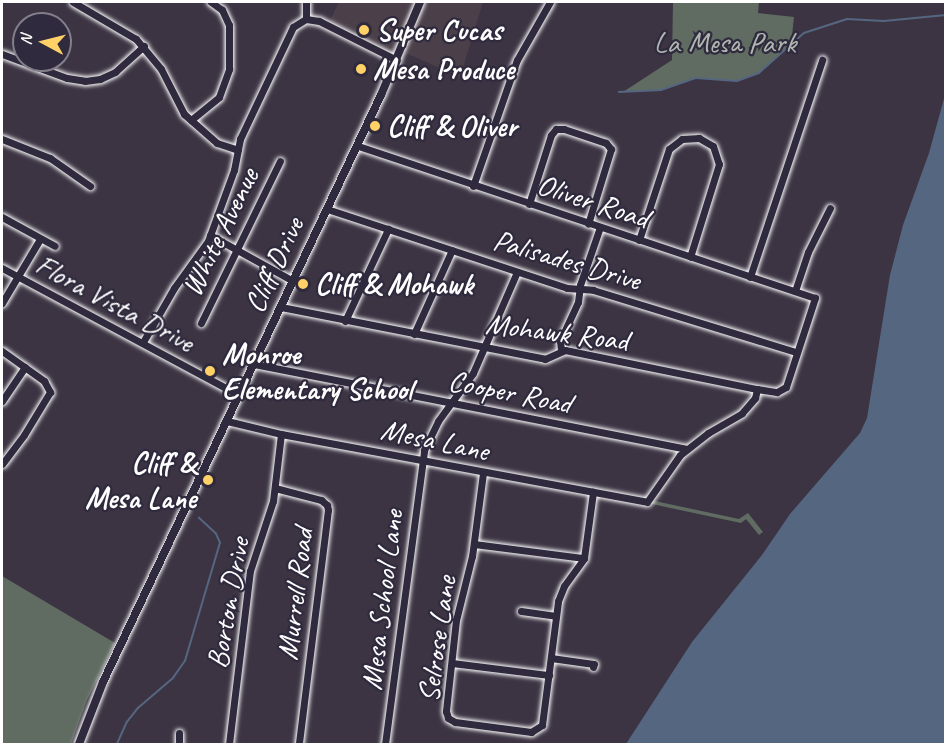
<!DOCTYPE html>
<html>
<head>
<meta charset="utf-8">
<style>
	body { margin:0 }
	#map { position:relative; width:947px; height:746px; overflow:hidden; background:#3c3443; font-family:Caveat,sans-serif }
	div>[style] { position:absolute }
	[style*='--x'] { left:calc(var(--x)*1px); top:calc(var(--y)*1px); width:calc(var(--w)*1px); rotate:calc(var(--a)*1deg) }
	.built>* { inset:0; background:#4b404a }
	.green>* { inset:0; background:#606c62 }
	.water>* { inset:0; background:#556680 }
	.stream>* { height:1.5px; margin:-0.75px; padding:0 0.75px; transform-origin:0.75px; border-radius:0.75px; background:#556680 }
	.roads { filter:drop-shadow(0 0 2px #fff) drop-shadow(0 0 2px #fff) }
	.minor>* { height:7px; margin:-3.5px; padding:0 3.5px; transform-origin:3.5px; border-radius:3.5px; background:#2f2a3d }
	.major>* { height:8px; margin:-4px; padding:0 4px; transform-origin:4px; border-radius:4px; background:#2f2a3d }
	.dots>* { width:16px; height:16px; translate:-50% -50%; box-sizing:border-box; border:3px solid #2f2a3d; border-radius:50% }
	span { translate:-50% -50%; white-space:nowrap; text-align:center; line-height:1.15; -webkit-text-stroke:4.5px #2f2a3d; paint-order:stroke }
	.poi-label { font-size:30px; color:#fff; font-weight:700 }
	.left { translate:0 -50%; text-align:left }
	.right { translate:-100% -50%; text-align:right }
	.park-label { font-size:30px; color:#b0b6b0 }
	.street-label { font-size:30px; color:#fff }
	.frame { position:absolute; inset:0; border:3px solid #fff; pointer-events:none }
	.north { position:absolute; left:12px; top:12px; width:60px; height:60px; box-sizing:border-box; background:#2f2a3d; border:2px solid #827f8b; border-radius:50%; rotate:277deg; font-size:16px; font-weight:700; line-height:24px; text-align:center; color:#fff }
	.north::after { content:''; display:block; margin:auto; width:21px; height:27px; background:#ffd166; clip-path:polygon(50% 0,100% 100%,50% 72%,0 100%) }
</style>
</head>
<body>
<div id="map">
	<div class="built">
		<div style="clip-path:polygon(339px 2px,483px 2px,460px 77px,408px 54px,401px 62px,328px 25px)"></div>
	</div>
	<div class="green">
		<div style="clip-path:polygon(673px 2px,759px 2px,758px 13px,794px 17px,791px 45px,759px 73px,737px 81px,696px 78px,661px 90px,623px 92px,672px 60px)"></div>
		<div style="clip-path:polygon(650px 500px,739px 519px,748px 513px,763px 532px,759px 535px,746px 519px,741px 523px,647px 503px)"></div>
		<div style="clip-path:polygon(2px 576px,115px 643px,87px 700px,71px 744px,2px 744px)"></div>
	</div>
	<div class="water">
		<div style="clip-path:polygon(945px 95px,945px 744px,626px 744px,692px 642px,762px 555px,790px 514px,860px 433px,867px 418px,890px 275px,903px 225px,929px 153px)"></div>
	</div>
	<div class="stream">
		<div style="--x:619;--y:92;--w:42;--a:-2.7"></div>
		<div style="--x:661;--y:90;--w:37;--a:-19"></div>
		<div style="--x:696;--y:78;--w:41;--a:4.2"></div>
		<div style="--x:737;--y:81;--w:23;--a:-20"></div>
		<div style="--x:759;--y:73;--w:60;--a:-41.6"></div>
		<div style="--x:804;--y:33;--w:45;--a:-18"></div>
		<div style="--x:847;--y:19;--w:37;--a:3"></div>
		<div style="--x:884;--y:21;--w:62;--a:-5.5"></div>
		<div style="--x:117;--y:744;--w:24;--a:-66"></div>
		<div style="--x:127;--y:722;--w:18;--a:-52"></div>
		<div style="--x:138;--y:708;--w:46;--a:-40.6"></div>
		<div style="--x:173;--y:678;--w:21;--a:-55"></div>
		<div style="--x:185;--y:661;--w:123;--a:-73.5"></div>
		<div style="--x:220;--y:543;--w:10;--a:-114"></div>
		<div style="--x:216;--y:534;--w:23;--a:-137"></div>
	</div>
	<div class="roads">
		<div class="minor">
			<div style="--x:73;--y:2;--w:73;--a:30.4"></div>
			<div style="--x:136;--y:39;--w:39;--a:50"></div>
			<div style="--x:161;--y:69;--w:51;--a:62.9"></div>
			<div style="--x:184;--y:114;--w:44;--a:41.3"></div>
			<div style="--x:217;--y:143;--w:22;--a:18"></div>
			<div style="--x:306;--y:19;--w:17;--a:-90"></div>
			<div style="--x:2;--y:54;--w:69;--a:20.3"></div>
			<div style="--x:67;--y:78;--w:18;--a:9"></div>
			<div style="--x:85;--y:81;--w:15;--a:-8"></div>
			<div style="--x:100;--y:79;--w:17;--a:-25"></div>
			<div style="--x:115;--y:72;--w:39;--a:-42"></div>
			<div style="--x:191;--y:120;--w:36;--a:-39"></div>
			<div style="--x:219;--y:97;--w:30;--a:-70"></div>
			<div style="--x:229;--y:69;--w:44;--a:-90"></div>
			<div style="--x:229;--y:25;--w:17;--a:-115"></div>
			<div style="--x:222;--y:10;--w:14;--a:-144"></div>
			<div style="--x:2;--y:139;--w:52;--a:21.6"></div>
			<div style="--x:50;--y:158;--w:49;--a:35"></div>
			<div style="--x:473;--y:186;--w:133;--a:-70.8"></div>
			<div style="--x:517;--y:60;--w:67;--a:-60.4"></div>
			<div style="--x:529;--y:204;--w:72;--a:-72.3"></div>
			<div style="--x:551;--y:135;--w:8;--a:-50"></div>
			<div style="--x:556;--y:129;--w:8;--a:0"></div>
			<div style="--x:564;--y:129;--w:44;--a:18.4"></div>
			<div style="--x:606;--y:143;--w:8;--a:50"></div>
			<div style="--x:611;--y:149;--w:78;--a:107"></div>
			<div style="--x:327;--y:209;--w:253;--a:18.2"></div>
			<div style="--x:567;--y:288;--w:26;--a:4"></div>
			<div style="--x:593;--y:290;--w:212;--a:17"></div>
			<div style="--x:2;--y:217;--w:60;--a:28.7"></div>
			<div style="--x:210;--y:235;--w:95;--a:29"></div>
			<div style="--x:639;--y:240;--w:96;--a:-71.8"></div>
			<div style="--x:669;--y:149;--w:16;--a:-38"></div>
			<div style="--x:682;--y:139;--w:17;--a:-3"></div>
			<div style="--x:699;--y:138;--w:16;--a:30"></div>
			<div style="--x:713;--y:146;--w:19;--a:72"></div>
			<div style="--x:719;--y:164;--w:97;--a:107.3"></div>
			<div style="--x:2;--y:268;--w:269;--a:28.2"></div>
			<div style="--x:750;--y:277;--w:229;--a:-71.6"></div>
			<div style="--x:795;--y:291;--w:41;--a:-71.6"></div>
			<div style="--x:808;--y:252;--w:49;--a:-63.4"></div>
			<div style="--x:2;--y:303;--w:74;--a:-59.3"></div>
			<div style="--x:281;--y:307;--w:269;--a:11.1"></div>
			<div style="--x:545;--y:359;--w:22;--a:-24"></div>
			<div style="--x:565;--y:350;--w:196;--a:11.5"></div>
			<div style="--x:757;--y:389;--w:20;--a:9"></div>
			<div style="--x:777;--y:392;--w:10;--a:-29"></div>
			<div style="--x:786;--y:387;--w:94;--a:-72"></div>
			<div style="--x:815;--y:298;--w:483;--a:-161.6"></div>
			<div style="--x:345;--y:321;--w:102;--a:-64.9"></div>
			<div style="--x:201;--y:323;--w:180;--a:-64"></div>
			<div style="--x:414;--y:334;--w:92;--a:-65.7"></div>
			<div style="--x:143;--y:342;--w:62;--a:-60.1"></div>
			<div style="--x:174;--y:288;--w:58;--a:-54.1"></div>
			<div style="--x:208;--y:241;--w:76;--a:-69.9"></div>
			<div style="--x:234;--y:170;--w:32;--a:-79"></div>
			<div style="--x:240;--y:139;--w:124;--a:-64.7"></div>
			<div style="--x:293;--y:27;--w:15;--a:-32"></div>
			<div style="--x:306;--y:19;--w:13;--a:9"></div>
			<div style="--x:319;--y:21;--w:87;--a:26.6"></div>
			<div style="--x:561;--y:350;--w:9;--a:-96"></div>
			<div style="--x:560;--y:341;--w:43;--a:-65.2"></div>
			<div style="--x:578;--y:302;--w:17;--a:-83"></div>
			<div style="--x:580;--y:285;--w:61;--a:-71"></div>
			<div style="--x:2;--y:351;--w:52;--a:35.5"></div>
			<div style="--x:44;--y:381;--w:13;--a:61"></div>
			<div style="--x:50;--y:392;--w:50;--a:121.2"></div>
			<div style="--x:24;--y:435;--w:36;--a:127"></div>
			<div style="--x:254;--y:364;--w:440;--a:11.1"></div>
			<div style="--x:2;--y:401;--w:41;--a:-55.9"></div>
			<div style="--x:227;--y:421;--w:56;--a:13.5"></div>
			<div style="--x:281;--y:434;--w:372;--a:10.5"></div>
			<div style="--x:647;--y:502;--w:57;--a:-54.9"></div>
			<div style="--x:680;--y:455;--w:36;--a:-38"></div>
			<div style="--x:708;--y:433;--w:39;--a:-30"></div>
			<div style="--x:742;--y:413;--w:20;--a:-49"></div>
			<div style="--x:755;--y:398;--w:9;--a:-77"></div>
			<div style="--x:483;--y:473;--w:84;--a:97.5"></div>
			<div style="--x:472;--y:556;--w:66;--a:104"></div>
			<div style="--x:456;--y:620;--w:92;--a:96.3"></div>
			<div style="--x:446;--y:711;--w:7;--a:74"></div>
			<div style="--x:448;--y:718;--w:8;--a:30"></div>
			<div style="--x:455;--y:722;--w:77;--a:7.5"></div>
			<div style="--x:531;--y:732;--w:13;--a:-32"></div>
			<div style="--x:542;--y:725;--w:125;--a:-82.6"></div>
			<div style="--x:558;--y:601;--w:16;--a:-68"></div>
			<div style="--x:564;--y:586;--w:34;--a:-54"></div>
			<div style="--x:584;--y:558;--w:67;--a:-82.2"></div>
			<div style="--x:275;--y:488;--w:48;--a:14.6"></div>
			<div style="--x:321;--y:500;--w:8;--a:40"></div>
			<div style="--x:327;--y:505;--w:5;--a:79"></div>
			<div style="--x:328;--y:510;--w:236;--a:97.1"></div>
			<div style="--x:474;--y:544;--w:111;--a:7.3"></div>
			<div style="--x:521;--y:611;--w:35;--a:8"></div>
			<div style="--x:551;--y:658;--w:43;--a:7.9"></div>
			<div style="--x:594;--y:664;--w:3;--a:108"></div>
			<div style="--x:452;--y:663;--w:98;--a:7.1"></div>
			<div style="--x:179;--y:744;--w:11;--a:-90"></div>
			<div style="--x:229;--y:744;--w:174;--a:-83.1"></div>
			<div style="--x:250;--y:571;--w:74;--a:-71.8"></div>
			<div style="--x:273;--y:501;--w:67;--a:-83.2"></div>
			<div style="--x:385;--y:744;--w:297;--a:-82.4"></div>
			<div style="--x:424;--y:450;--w:32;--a:-64"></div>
			<div style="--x:438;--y:421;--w:59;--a:-53.9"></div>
			<div style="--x:473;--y:373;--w:110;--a:-66.5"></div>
		</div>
		<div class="major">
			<div style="--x:79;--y:744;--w:66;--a:-68.8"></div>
			<div style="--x:103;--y:682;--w:650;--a:-64.66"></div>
			<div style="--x:381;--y:95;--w:101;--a:-67.2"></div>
		</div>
	</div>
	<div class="dots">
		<div style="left:364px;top:30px;background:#ffd166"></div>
		<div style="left:361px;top:69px;background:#ffd166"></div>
		<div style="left:375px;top:126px;background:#ffd166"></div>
		<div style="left:303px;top:284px;background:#ffd166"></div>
		<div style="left:210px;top:371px;background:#ffd166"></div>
		<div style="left:208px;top:480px;background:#ffd166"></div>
	</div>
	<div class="poi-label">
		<span class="left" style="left:376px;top:30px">Super Cucas</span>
		<span class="left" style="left:373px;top:69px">Mesa Produce</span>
		<span class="left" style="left:387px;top:126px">Cliff &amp; Oliver</span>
		<span class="left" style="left:315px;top:284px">Cliff &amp; Mohawk</span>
		<span class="left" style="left:222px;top:371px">Monroe<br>Elementary School</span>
		<span class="right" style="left:196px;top:480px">Cliff &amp;<br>Mesa Lane</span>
	</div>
	<div class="park-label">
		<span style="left:725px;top:42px">La Mesa Park</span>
	</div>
	<div class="street-label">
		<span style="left:593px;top:201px;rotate:18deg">Oliver Road</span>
		<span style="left:220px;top:232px;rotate:-64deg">White Avenue</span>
		<span style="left:567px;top:260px;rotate:16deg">Palisades Drive</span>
		<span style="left:274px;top:265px;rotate:-65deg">Cliff Drive</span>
		<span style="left:115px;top:303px;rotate:28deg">Flora Vista Drive</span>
		<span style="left:557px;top:332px;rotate:7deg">Mohawk Road</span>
		<span style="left:510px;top:392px;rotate:11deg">Cooper Road</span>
		<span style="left:435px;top:440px;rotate:12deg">Mesa Lane</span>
		<span style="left:295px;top:594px;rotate:-83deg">Murrell Road</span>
		<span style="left:382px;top:600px;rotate:-83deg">Mesa School Lane</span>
		<span style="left:228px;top:603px;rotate:-80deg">Borton Drive</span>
		<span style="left:437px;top:639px;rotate:-82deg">Selrose Lane</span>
	</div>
	<div class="frame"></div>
	<div class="north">N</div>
</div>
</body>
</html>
